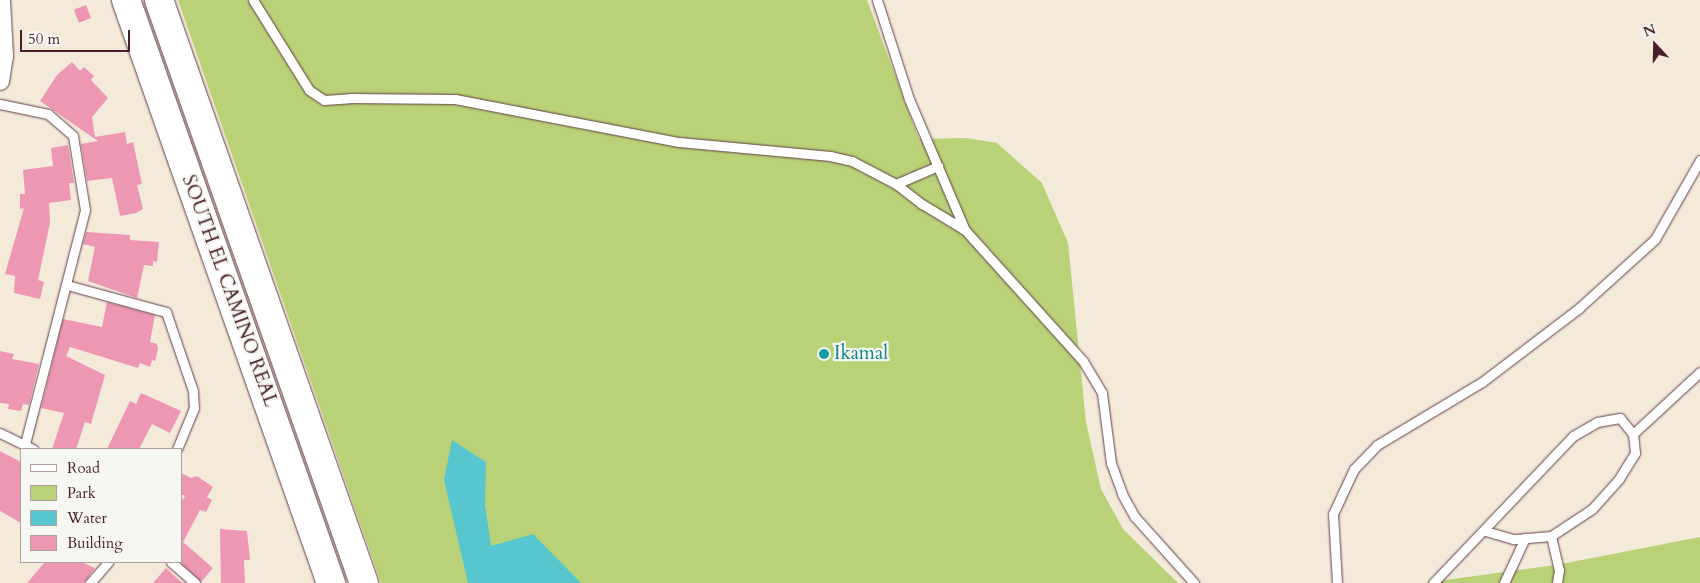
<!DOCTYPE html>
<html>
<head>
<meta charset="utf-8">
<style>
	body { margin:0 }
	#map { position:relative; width:1700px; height:583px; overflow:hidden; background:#f4eada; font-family:Cardo,serif }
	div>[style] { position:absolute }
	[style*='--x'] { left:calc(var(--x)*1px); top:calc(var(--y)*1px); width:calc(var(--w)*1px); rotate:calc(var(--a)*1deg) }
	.green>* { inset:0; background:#b9d277 }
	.water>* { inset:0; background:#58c6ce }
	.building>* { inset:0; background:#ed97b3; transform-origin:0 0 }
	.roads { filter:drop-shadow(0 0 1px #643d45) drop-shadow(0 0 1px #643d45) }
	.lane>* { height:9px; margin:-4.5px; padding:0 4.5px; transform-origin:4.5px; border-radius:4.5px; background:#fff }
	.street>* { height:18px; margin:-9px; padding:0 9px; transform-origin:9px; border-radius:9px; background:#fff }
	.primary>* { height:28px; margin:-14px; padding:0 14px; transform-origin:14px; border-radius:14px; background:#fff }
	.dots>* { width:14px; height:14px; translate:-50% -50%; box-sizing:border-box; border:2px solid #f6f6f2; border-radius:50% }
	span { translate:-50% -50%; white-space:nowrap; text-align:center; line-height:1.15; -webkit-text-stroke:4.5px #f6f6f2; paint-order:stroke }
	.street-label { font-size:19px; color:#4a1f2b }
	.culture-label { font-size:19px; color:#0d838f }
	.left { translate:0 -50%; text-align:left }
	.legend { position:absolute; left:20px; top:448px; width:162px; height:115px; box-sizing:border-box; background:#f6f6f2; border:1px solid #b1a0a2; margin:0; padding:6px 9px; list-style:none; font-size:15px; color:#4a1f2b }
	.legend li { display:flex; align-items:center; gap:10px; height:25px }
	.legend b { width:25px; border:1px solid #b1a0a2 }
	.north { position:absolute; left:1630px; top:20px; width:50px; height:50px; -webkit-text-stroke:4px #f6f6f2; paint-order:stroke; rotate:339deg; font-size:14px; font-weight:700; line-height:20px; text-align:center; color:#4a1f2b }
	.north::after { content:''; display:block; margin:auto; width:18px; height:22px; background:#4a1f2b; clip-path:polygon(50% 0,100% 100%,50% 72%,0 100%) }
	.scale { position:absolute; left:20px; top:30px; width:110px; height:22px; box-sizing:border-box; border:2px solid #4a1f2b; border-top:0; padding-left:6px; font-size:15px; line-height:18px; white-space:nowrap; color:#4a1f2b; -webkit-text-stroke:4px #f6f6f2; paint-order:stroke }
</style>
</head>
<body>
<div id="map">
	<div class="green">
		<div style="clip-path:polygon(178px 0,867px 0,919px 139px,966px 138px,997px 143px,1042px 183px,1068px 243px,1086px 422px,1101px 489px,1123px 529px,1178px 583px,381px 583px)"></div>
		<div style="clip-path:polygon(1700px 537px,1700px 583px,1424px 583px,1556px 565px)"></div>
	</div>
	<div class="water">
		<div style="clip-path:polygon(452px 440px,486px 462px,485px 505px,491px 546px,533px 534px,581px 583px,468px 583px,444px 480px)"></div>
	</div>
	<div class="building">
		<div style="left:86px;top:5px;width:14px;height:13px;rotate:69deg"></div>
		<div style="clip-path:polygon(72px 62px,80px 71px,84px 67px,94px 76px,91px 80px,108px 98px,92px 117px,95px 137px,125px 132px,127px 144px,133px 142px,142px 184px,137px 185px,143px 209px,136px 213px,120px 216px,112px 178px,87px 181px,81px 144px,98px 141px,40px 101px,57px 75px)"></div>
		<div style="clip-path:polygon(68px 145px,74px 183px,69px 183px,71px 200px,49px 203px,50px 223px,38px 280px,44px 282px,40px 299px,14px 293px,15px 276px,5px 274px,24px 208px,20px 209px,20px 194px,25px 194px,23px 170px,53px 166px,51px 148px)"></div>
		<div style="clip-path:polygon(86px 232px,130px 235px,130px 240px,159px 242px,157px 262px,153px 261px,153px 266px,144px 265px,137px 298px,88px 281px,95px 247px,83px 244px)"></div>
		<div style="clip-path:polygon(107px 302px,155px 315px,150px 342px,157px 344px,158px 349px,155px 361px,152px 360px,150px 367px,140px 363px,138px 368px,70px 347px,66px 356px,105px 375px,91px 424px,85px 422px,76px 449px,52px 449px,64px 413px,41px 408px,63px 319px,102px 327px)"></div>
		<div style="clip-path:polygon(0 351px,14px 354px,12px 359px,39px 364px,29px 405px,23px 404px,21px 411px,8px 409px,9px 404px,0 403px)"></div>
		<div style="clip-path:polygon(141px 393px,181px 411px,170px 433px,152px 424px,139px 449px,107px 449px,130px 401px,136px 404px)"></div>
		<div style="clip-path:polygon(0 451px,21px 462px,21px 523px,0 511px)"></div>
		<div style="clip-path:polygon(181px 473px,191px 478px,197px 476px,213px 487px,207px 497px,212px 500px,206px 512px,200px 510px,183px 542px,213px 568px,201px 582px,181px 563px,181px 502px,185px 496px,181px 494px)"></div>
		<div style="clip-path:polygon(220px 529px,247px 531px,250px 560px,244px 560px,245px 583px,221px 583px)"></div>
		<div style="clip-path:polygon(45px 562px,81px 562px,95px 568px,84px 583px,27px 583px)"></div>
		<div style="clip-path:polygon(166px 568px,181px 582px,186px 583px,153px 583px)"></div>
	</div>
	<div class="roads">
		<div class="lane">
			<div style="--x:253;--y:0;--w:106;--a:58.1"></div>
			<div style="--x:309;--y:90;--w:18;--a:34"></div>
			<div style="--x:324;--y:100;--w:26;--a:-4"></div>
			<div style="--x:350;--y:98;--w:105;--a:0.5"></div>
			<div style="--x:455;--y:99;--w:228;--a:10.9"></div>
			<div style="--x:679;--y:142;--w:152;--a:5.3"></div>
			<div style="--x:830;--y:156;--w:23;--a:13"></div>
			<div style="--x:852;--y:161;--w:50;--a:27.6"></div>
			<div style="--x:896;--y:184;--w:33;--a:38"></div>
			<div style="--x:922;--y:204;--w:50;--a:31.2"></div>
			<div style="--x:877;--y:0;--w:104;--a:72.1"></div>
			<div style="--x:909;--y:99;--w:142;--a:66.9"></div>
			<div style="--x:965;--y:230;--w:176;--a:48"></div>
			<div style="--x:1083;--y:361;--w:37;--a:59"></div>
			<div style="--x:1102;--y:393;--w:71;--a:82.7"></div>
			<div style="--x:1111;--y:463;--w:33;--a:70"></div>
			<div style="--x:1122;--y:494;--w:26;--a:61"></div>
			<div style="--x:1135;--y:517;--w:89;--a:48.2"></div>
			<div style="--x:0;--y:104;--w:49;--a:11.8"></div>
			<div style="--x:48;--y:114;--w:33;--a:41"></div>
			<div style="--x:73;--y:136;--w:75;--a:80.8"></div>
			<div style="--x:85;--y:210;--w:242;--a:104.4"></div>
			<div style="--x:896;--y:184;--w:46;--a:-23.2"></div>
			<div style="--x:67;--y:285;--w:103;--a:15.3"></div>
			<div style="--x:166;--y:312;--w:83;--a:71.1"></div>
			<div style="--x:193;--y:391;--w:17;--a:87"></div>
			<div style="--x:194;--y:408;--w:44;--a:112.5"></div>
			<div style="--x:0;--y:433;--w:37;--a:26"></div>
			<div style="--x:1633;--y:434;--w:91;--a:-42.8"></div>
			<div style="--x:1551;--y:536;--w:35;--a:77"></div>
			<div style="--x:1559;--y:570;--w:13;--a:99"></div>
			<div style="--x:171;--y:562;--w:32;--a:41"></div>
			<div style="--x:90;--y:583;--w:28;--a:-49"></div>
			<div style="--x:1337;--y:583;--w:69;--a:-93.3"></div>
			<div style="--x:1333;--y:514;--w:50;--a:-65"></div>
			<div style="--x:1354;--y:469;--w:33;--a:-46"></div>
			<div style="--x:1377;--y:445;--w:122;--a:-31"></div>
			<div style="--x:1482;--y:382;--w:122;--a:-37.3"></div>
			<div style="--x:1579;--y:308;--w:103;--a:-42.2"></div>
			<div style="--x:1655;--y:239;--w:91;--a:-60.3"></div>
			<div style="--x:1433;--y:583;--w:203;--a:-46.4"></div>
			<div style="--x:1573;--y:436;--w:28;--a:-30"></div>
			<div style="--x:1597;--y:422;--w:23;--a:-10"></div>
			<div style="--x:1620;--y:418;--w:21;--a:51"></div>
			<div style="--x:1633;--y:434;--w:19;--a:84"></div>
			<div style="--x:1635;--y:453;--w:31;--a:122"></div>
			<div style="--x:1619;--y:479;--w:40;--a:132"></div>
			<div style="--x:1592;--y:509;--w:49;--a:146.6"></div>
			<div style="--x:1551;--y:536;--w:38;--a:175"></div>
			<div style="--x:1513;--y:539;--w:29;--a:-164"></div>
			<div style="--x:1504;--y:583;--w:50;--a:-65"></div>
		</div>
		<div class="street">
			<div style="--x:0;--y:81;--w:25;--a:-81"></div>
			<div style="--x:4;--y:56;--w:56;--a:-93.1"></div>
		</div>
		<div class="primary">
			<div style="--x:126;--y:0;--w:618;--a:70.63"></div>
			<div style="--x:159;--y:0;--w:618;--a:70.63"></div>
		</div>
	</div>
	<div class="dots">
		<div style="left:824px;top:354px;background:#0f9aa8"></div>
	</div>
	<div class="street-label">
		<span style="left:229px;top:291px;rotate:70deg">SOUTH EL CAMINO REAL</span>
	</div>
	<div class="culture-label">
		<span class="left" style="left:834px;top:354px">Ikamal</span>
	</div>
	<ul class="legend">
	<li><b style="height:6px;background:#fff"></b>Road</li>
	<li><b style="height:14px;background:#b9d277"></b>Park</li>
	<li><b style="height:14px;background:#58c6ce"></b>Water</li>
	<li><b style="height:14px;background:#ed97b3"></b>Building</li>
	</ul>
	<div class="north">N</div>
	<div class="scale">50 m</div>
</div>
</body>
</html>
